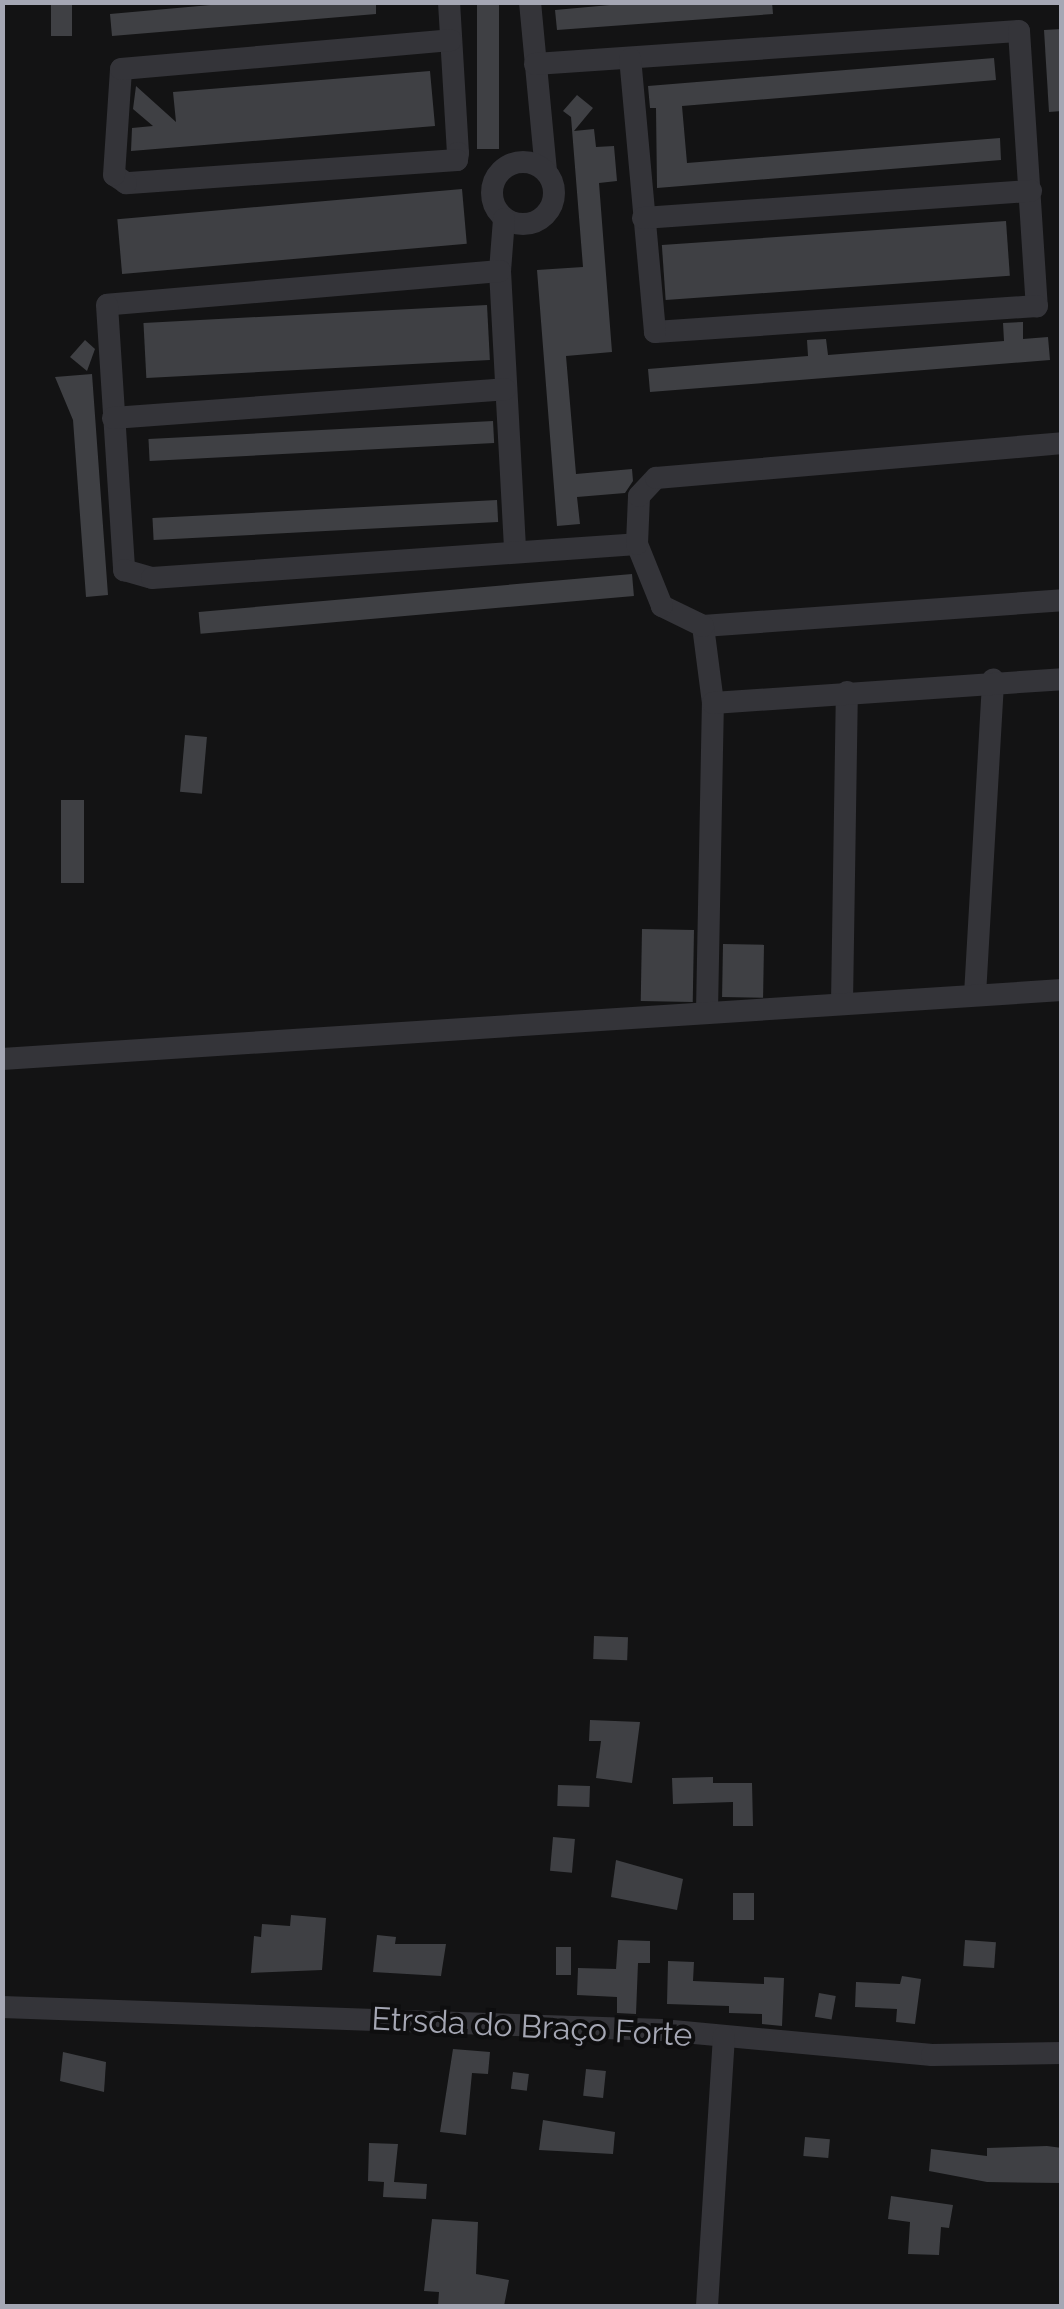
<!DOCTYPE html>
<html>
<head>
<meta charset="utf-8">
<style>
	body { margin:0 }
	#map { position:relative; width:1064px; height:2309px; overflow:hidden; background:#131314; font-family:Raleway,sans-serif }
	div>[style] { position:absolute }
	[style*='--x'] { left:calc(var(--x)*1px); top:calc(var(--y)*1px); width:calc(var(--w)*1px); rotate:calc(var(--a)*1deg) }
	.building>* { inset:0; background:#3f4044; transform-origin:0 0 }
	.street>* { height:22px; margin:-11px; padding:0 11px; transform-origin:11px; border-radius:11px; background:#343439 }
	.street>.ring { margin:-11px; padding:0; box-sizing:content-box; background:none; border:22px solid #343439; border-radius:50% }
	span { translate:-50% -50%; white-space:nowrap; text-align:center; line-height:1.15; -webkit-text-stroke:8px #0e0e0f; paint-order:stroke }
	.street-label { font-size:32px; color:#a5a7b4 }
	.frame { position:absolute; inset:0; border:5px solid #a5a7b4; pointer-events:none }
</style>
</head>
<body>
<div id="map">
	<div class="building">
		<div style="left:51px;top:2px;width:21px;height:34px"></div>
		<div style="clip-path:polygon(244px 2px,376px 2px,376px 14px,112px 36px,110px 14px)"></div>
		<div style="left:477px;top:2px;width:22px;height:147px"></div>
		<div style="clip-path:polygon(643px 2px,772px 2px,773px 14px,557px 30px,555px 10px)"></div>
		<div style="clip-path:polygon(1062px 29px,1062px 111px,1049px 112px,1044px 30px)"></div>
		<div style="clip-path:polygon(994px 58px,996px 80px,682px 106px,687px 163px,1000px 138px,1001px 160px,657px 188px,656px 108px,650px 108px,648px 86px)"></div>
		<div style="clip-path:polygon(430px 71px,435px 126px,131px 151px,132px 128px,153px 126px,133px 109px,136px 86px,176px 122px,173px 92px)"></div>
		<div style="clip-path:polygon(577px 95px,593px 108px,574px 131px,594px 129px,596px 147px,614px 146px,617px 181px,599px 183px,612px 352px,566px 356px,576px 474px,632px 469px,633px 481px,625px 493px,577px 497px,580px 524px,557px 526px,537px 270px,583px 267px,571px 117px,563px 111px)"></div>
		<div style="left:462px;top:189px;width:55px;height:346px;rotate:85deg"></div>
		<div style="left:1006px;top:221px;width:55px;height:345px;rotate:86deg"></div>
		<div style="left:487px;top:305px;width:55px;height:344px;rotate:87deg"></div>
		<div style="clip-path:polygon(1023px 322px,1023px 339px,1048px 337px,1050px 360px,650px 392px,648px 369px,808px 356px,807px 340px,826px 339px,828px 355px,1004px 341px,1003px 323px)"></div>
		<div style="clip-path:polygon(85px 340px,95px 349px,87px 371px,70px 357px)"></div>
		<div style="clip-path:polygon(92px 374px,108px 595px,86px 597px,73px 420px,55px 377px)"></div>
		<div style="left:493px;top:421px;width:22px;height:345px;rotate:87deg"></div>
		<div style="left:497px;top:500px;width:22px;height:345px;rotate:87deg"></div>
		<div style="left:632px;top:574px;width:22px;height:435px;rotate:85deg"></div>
		<div style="left:185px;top:735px;width:22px;height:57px;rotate:5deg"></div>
		<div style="left:61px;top:800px;width:23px;height:83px"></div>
		<div style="left:642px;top:929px;width:52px;height:72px;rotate:1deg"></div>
		<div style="left:723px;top:944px;width:41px;height:53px;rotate:1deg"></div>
		<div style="left:594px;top:1636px;width:34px;height:23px;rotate:2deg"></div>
		<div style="clip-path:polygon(590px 1720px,640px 1722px,632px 1783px,596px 1778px,601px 1741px,589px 1741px)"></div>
		<div style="clip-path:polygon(713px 1777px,713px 1783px,752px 1783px,753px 1826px,733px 1826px,733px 1802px,673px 1804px,672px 1778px)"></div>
		<div style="left:558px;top:1785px;width:32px;height:21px;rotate:2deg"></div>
		<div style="left:553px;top:1837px;width:22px;height:34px;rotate:5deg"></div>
		<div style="clip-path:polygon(616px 1860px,683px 1879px,677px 1910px,611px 1897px)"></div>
		<div style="left:733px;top:1893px;width:21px;height:27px"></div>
		<div style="clip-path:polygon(291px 1915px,326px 1918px,322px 1970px,251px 1973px,254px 1936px,261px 1937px,262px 1924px,290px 1926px)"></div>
		<div style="clip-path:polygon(377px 1935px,396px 1937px,395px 1944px,446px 1944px,441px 1976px,373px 1972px)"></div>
		<div style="clip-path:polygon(618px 1940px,650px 1941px,650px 1963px,638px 1963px,636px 2014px,617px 2013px,617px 1997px,577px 1995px,578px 1968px,616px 1969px)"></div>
		<div style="left:965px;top:1940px;width:31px;height:26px;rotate:4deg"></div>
		<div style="left:556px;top:1947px;width:15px;height:28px"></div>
		<div style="clip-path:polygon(668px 1961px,694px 1962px,693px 1981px,764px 1984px,764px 1977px,784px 1978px,782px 2026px,762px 2024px,762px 2014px,729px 2013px,729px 2006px,667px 2004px)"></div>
		<div style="clip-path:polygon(902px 1976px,921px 1979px,915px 2024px,896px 2022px,897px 2009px,855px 2007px,856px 1982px,900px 1984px)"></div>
		<div style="left:819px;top:1993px;width:17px;height:24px;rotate:10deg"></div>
		<div style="clip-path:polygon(453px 2049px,490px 2052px,488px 2074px,472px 2073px,466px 2135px,440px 2132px)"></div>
		<div style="clip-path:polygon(63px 2052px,106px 2062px,104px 2092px,60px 2081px)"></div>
		<div style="left:586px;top:2069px;width:20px;height:27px;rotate:6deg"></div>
		<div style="left:513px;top:2072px;width:16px;height:17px;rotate:7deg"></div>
		<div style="clip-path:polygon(543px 2120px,615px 2132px,613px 2154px,539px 2150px)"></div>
		<div style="left:805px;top:2137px;width:25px;height:19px;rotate:5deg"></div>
		<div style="clip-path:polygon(369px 2143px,398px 2144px,394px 2182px,427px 2184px,426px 2199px,383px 2197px,384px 2182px,368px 2181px)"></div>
		<div style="clip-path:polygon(1047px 2146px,1062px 2148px,1062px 2183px,987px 2182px,929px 2171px,931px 2149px,987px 2156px,987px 2148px)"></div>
		<div style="clip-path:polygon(891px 2196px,953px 2205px,949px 2228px,941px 2227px,939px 2255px,908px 2254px,910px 2222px,888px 2219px)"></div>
		<div style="clip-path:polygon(432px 2219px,478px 2222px,476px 2274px,509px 2280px,504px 2306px,438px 2306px,439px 2292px,424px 2291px)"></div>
	</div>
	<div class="street">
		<div style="--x:449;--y:2;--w:151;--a:86.6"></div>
		<div style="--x:458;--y:153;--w:7;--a:98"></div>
		<div style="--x:457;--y:160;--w:332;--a:176"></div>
		<div style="--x:126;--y:183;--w:14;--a:-146"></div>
		<div style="--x:114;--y:175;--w:106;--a:-86.2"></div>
		<div style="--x:121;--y:69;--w:331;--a:-5"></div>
		<div style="--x:530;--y:2;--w:170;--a:84.6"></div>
		<div style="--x:535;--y:64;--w:485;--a:-3.9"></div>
		<div style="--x:1019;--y:31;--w:276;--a:86.3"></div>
		<div style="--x:1037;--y:306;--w:383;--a:176.1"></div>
		<div style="--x:655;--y:332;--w:274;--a:-95.2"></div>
		<div class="ring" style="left:492px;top:162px;width:40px;height:40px"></div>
		<div style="--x:643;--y:218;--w:389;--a:-4"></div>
		<div style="--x:504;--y:219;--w:52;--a:94.4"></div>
		<div style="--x:500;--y:271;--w:280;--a:86.9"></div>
		<div style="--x:500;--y:271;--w:394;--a:175.1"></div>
		<div style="--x:107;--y:305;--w:266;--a:86.3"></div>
		<div style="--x:124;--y:570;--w:29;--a:16"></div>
		<div style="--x:152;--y:578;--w:486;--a:-4"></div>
		<div style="--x:113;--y:418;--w:393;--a:-4.2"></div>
		<div style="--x:703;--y:626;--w:360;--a:-4.1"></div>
		<div style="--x:713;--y:703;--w:78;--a:-97.4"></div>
		<div style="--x:703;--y:626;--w:46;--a:-154"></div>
		<div style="--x:662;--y:606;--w:67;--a:-112"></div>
		<div style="--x:637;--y:544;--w:48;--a:-87.6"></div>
		<div style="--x:639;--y:496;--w:25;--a:-47"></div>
		<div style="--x:656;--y:478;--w:408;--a:-4.9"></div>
		<div style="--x:975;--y:995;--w:316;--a:-86.7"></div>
		<div style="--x:842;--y:1003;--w:311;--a:-89.1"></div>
		<div style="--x:707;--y:1011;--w:308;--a:-88.9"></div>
		<div style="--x:713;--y:703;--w:350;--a:-3.9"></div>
		<div style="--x:2;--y:1059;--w:1062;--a:-3.72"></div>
		<div style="--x:2;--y:2007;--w:660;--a:2"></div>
		<div style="--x:662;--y:2030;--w:271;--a:5.3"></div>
		<div style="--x:932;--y:2055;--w:130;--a:-0.9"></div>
		<div style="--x:707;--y:2306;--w:270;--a:-86.4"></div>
	</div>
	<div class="street-label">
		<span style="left:532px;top:2027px;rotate:3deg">Etrsda do Braço Forte</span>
	</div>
	<div class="frame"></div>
</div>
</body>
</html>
